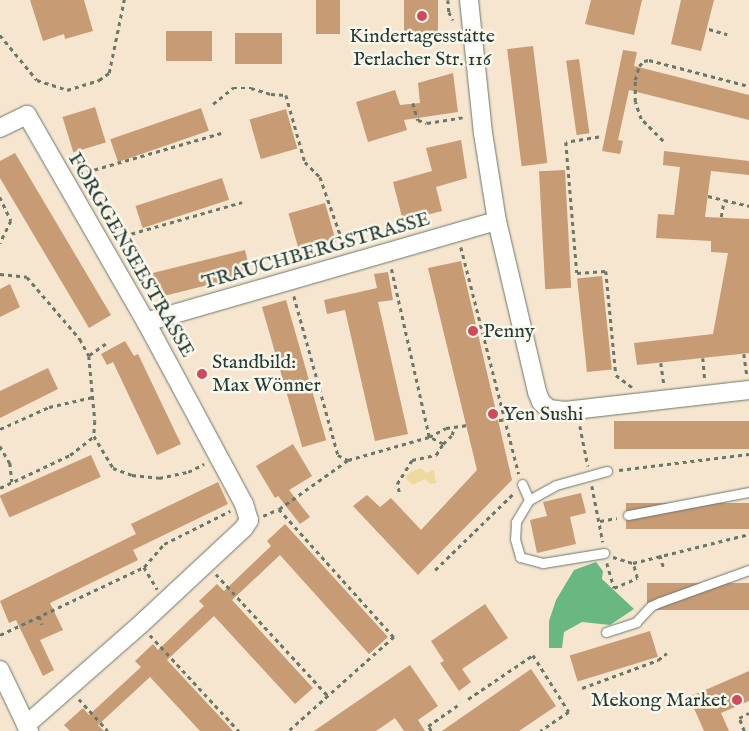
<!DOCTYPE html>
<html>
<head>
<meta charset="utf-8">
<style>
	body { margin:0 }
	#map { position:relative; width:749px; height:731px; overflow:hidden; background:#f6e6cf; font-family:"IM FELL English",serif }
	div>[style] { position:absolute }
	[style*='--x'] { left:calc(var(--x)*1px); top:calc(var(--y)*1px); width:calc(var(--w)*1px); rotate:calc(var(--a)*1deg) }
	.forest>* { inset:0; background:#69b882 }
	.sand>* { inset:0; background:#eeda9e }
	.building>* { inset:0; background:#c79b74; transform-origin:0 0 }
	.path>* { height:2.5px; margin-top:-1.25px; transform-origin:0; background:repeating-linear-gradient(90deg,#6a786a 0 4px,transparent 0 8px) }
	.roads { filter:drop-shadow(0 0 1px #6a786a) drop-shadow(0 0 1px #6a786a) }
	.lane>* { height:9px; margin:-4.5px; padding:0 4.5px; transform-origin:4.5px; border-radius:4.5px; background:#fff }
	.street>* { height:18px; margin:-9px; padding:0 9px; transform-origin:9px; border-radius:9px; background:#fff }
	.dots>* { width:14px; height:14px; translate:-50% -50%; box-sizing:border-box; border:2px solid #fbf7ec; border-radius:50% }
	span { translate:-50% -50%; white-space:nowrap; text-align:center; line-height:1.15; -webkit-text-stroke:5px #fbf7ec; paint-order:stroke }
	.poi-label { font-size:20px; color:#1f3d34 }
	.left { translate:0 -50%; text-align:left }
	.right { translate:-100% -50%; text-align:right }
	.street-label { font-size:20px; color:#1f3d34 }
</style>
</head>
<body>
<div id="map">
	<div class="forest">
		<div style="clip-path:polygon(596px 562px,603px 571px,602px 579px,634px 609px,610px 625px,582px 622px,564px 632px,562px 648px,549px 648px,549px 621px,556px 600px,574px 570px)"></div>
	</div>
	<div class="sand">
		<div style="clip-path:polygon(421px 468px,426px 473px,434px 470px,436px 483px,430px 484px,425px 479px,413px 485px,406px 479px,409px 473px)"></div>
	</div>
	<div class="building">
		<div style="clip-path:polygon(30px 0,84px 0,93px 31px,65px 39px,64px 34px,43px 41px)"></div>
		<div style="left:316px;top:0;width:24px;height:34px"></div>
		<div style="left:404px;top:0;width:34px;height:35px"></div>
		<div style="clip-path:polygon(591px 0,642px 0,634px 35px,585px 24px)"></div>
		<div style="clip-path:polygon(681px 0,714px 0,701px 51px,671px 44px)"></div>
		<div style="left:212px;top:31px;width:30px;height:46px;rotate:90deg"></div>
		<div style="left:235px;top:33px;width:47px;height:31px"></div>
		<div style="left:533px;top:46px;width:118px;height:26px;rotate:83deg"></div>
		<div style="clip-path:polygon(623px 50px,637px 52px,634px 66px,749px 95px,749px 120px,629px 90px,618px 140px,623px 141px,620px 154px,602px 151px)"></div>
		<div style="left:579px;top:59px;width:75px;height:13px;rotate:82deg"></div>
		<div style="clip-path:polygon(453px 73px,458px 112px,404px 120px,407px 130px,368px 142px,356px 102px,395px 90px,400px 105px,420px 103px,418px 83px)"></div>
		<div style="left:95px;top:107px;width:37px;height:34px;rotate:73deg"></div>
		<div style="left:201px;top:108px;width:24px;height:96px;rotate:71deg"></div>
		<div style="left:286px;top:109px;width:41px;height:38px;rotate:74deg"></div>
		<div style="clip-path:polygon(461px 140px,467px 178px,436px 187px,442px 211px,403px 221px,393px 182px,432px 171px,426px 148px)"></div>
		<div style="clip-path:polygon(664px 151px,749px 161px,749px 175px,711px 171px,705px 217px,749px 219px,749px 353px,637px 365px,634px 343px,713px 334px,728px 253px,711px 252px,711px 241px,656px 238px,658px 214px,674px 215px,680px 167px,663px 165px)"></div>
		<div style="clip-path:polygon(15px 153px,111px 315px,89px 328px,0 178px,0 161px)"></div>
		<div style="left:565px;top:170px;width:118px;height:26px;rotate:87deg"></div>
		<div style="left:222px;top:178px;width:23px;height:91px;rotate:72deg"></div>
		<div style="left:325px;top:203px;width:40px;height:38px;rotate:74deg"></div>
		<div style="left:245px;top:250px;width:25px;height:95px;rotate:76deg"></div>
		<div style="clip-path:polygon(461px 261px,512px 480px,418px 575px,353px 506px,367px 495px,380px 507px,391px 498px,421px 530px,477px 470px,428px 268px)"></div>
		<div style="clip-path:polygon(388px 272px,393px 300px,378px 302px,408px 434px,375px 441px,345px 310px,327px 314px,324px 300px,377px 288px,374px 274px)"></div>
		<div style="left:602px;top:276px;width:94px;height:25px;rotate:84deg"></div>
		<div style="clip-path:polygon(10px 284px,20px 307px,0 317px,0 289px)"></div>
		<div style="left:286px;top:300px;width:146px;height:25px;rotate:74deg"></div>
		<div style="clip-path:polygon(125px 341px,134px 356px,138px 354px,181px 444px,157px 455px,113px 362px,107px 365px,101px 354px)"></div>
		<div style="clip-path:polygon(48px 368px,58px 389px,0 418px,0 391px)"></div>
		<div style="left:749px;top:421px;width:28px;height:135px;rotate:90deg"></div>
		<div style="clip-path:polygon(293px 444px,312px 476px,289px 490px,310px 517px,300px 524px,278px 496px,275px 498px,256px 466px)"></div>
		<div style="left:91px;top:455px;width:24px;height:100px;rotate:66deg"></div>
		<div style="clip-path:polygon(218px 482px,228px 504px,133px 550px,138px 560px,50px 603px,63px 630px,40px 640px,54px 670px,43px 676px,16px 620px,9px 623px,0 601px,136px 534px,131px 524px)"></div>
		<div style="clip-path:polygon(581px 493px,586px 513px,570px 517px,576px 544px,537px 553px,530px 520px,547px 516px,543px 502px)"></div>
		<div style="left:749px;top:503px;width:26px;height:123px;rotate:90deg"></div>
		<div style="clip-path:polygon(285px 524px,388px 637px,369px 654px,280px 555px,232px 600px,313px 688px,295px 704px,214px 616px,167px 660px,233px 731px,200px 731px,150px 677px,98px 725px,104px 731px,70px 731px,64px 725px,83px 708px,89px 715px,141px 667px,135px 661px,153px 644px,158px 650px,204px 606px,199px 601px,217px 584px,224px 591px,271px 546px,267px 541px)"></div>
		<div style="left:749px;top:583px;width:27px;height:102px;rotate:90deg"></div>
		<div style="clip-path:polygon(485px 604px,508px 638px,462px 669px,471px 682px,459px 691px,440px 663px,444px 661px,431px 641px)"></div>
		<div style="left:650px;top:631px;width:27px;height:84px;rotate:73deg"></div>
		<div style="clip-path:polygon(410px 665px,438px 706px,418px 720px,425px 731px,404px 731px,395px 718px,376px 731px,314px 731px)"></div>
		<div style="clip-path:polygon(531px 669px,556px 706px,519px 731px,442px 731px)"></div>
		<div style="clip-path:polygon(749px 671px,749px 701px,721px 713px,729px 731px,704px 731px,689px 697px)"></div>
	</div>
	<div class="path">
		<div style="--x:448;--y:0;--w:12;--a:85"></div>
		<div style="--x:449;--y:12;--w:9;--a:63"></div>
		<div style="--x:709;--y:29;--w:19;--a:16"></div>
		<div style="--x:0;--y:35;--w:58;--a:50.6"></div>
		<div style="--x:37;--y:80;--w:32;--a:18"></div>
		<div style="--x:67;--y:90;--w:34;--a:-17"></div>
		<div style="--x:99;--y:80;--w:12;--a:-35"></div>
		<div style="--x:109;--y:73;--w:75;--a:-78.4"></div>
		<div style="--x:413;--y:103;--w:18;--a:74"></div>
		<div style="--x:418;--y:120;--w:9;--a:18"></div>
		<div style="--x:427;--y:123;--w:36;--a:-9"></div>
		<div style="--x:213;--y:104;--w:26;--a:-39"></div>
		<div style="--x:233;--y:88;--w:18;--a:0"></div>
		<div style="--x:251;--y:88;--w:21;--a:17"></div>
		<div style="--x:271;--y:94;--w:15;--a:4"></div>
		<div style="--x:286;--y:95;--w:70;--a:74.2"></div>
		<div style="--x:305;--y:162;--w:21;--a:45"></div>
		<div style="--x:320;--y:177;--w:75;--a:70.6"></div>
		<div style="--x:599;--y:137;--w:33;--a:171"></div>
		<div style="--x:566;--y:142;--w:131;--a:85.2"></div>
		<div style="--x:577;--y:273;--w:29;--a:-4"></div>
		<div style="--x:606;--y:271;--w:104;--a:84.5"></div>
		<div style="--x:616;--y:375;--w:21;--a:37"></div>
		<div style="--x:663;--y:141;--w:31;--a:-135"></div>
		<div style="--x:641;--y:119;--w:18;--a:-109"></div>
		<div style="--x:635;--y:102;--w:22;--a:-90"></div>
		<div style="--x:635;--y:80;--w:15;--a:-74"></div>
		<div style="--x:639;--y:66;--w:7;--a:-45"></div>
		<div style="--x:644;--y:61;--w:5;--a:-11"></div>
		<div style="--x:649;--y:60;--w:103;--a:14.6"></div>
		<div style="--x:79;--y:174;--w:148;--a:-16.1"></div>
		<div style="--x:708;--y:196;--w:16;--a:14"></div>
		<div style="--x:0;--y:197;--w:26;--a:65"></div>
		<div style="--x:11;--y:221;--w:25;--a:116"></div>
		<div style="--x:721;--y:217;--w:17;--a:-80"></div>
		<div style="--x:724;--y:200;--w:26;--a:13"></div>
		<div style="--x:116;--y:238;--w:131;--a:-15.9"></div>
		<div style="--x:461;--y:247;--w:234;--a:75.7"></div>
		<div style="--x:0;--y:274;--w:27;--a:6"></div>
		<div style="--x:27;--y:277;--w:82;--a:49.5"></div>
		<div style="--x:80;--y:339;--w:19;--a:62"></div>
		<div style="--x:294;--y:296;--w:165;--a:74.5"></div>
		<div style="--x:338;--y:455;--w:11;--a:27"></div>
		<div style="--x:106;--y:344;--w:21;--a:145"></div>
		<div style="--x:89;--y:356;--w:65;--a:84.7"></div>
		<div style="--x:95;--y:421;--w:15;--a:94"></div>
		<div style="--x:94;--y:436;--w:37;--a:59"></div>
		<div style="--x:113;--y:468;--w:20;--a:20"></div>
		<div style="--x:132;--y:475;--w:27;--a:6"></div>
		<div style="--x:159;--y:478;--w:30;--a:-12"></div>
		<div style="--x:188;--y:472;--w:18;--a:-27"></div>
		<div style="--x:744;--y:354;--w:21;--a:82"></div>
		<div style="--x:703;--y:358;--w:21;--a:85"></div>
		<div style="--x:661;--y:363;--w:21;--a:82"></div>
		<div style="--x:499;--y:420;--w:28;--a:-2"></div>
		<div style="--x:580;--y:426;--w:41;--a:78.7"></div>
		<div style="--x:0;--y:429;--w:54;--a:-24.2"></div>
		<div style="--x:49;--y:407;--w:45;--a:-12.8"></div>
		<div style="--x:443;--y:444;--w:13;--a:-45"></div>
		<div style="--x:452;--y:435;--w:8;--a:-76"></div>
		<div style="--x:0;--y:446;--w:20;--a:60"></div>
		<div style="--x:10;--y:463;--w:19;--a:84"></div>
		<div style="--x:619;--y:470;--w:131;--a:-7"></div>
		<div style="--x:592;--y:486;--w:57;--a:78.9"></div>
		<div style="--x:0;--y:488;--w:77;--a:-25.2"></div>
		<div style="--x:70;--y:455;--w:31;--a:-38"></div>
		<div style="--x:399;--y:492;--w:8;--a:-104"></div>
		<div style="--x:397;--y:484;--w:28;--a:-58"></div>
		<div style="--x:412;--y:460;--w:25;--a:-12"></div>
		<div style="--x:436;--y:455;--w:13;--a:-58"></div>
		<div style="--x:443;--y:444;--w:16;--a:-153"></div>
		<div style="--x:429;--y:437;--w:19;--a:-28"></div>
		<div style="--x:446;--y:428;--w:22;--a:-8"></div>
		<div style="--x:279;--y:509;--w:172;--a:48.1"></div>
		<div style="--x:394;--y:637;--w:141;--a:138.2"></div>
		<div style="--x:263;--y:516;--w:17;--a:-24"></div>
		<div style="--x:279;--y:509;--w:85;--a:-35.4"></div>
		<div style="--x:348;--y:460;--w:84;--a:-15.9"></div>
		<div style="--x:429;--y:437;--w:173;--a:-102.7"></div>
		<div style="--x:600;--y:521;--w:17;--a:-10"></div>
		<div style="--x:660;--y:555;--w:14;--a:73"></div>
		<div style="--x:613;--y:557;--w:21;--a:17"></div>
		<div style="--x:633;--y:563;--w:120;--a:-14"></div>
		<div style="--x:607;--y:563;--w:26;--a:74"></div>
		<div style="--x:614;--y:588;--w:25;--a:-23"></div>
		<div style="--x:637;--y:578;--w:16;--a:-105"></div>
		<div style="--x:144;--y:567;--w:26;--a:59"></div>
		<div style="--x:435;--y:570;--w:110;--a:-44.3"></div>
		<div style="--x:216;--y:574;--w:166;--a:47.4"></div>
		<div style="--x:39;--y:616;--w:9;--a:69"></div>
		<div style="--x:0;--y:635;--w:159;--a:-25.3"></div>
		<div style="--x:144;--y:567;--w:30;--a:-49"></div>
		<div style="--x:164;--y:544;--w:74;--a:-26.6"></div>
		<div style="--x:150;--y:635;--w:131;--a:47.2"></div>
		<div style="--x:582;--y:688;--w:81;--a:-20.2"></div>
		<div style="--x:658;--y:660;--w:11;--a:-38"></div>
		<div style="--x:79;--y:699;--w:43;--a:47.8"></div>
		<div style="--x:468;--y:699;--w:78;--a:-34.1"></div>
		<div style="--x:533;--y:655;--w:67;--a:57.7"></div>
		<div style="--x:569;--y:712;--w:34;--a:146"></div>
		<div style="--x:431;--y:731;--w:6;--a:-121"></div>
		<div style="--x:428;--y:726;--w:40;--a:-34.9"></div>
		<div style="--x:744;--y:731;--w:14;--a:-111"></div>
		<div style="--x:739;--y:718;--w:11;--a:-27"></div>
	</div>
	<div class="roads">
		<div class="lane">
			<div style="--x:522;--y:484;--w:17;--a:66"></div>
			<div style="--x:529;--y:500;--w:31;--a:-29"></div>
			<div style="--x:556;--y:485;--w:53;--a:-15.4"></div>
			<div style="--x:529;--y:500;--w:26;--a:121"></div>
			<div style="--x:516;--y:522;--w:17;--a:93"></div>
			<div style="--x:515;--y:539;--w:19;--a:74"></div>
			<div style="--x:520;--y:557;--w:24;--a:15"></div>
			<div style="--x:543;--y:563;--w:62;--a:-9.3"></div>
			<div style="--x:628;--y:515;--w:123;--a:-10.8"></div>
			<div style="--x:606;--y:632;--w:32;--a:-18"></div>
			<div style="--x:636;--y:622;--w:22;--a:-47"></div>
			<div style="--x:651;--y:606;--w:10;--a:-24"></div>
			<div style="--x:660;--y:602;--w:95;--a:-19.8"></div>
		</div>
		<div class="street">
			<div style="--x:469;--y:0;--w:134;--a:84"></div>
			<div style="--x:483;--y:133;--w:89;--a:81"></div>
			<div style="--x:497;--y:221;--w:176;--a:76.8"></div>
			<div style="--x:537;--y:392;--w:11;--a:68"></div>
			<div style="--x:541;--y:402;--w:11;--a:41"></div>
			<div style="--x:549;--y:409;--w:16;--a:7"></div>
			<div style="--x:565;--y:411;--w:185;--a:-6.5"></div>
			<div style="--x:0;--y:128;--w:30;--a:-26"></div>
			<div style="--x:27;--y:115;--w:239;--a:60.1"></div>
			<div style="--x:146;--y:322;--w:207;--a:61.7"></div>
			<div style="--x:244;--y:504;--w:17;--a:73"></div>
			<div style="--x:249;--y:520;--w:9;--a:122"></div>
			<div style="--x:244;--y:528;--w:141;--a:137"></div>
			<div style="--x:141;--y:624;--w:153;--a:138.7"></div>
			<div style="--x:146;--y:322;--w:365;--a:-16.1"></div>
			<div style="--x:0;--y:670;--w:68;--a:64.6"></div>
		</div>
	</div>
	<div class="dots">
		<div style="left:422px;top:16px;background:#d1495b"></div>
		<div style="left:473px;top:331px;background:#d1495b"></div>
		<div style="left:202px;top:374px;background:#d1495b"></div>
		<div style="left:493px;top:414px;background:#d1495b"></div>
		<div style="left:737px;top:700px;background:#d1495b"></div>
	</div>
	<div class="poi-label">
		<span style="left:422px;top:48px">Kindertagesstätte<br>Perlacher Str. 116</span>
		<span class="left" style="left:483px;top:331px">Penny</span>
		<span class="left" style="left:212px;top:374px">Standbild:<br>Max Wönner</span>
		<span class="left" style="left:503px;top:414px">Yen Sushi</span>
		<span class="right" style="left:727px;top:700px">Mekong Market</span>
	</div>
	<div class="street-label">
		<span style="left:316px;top:251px;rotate:-16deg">TRAUCHBERGSTRASSE</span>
		<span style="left:131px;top:255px;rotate:60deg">FORGGENSEESTRASSE</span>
	</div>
</div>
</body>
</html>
